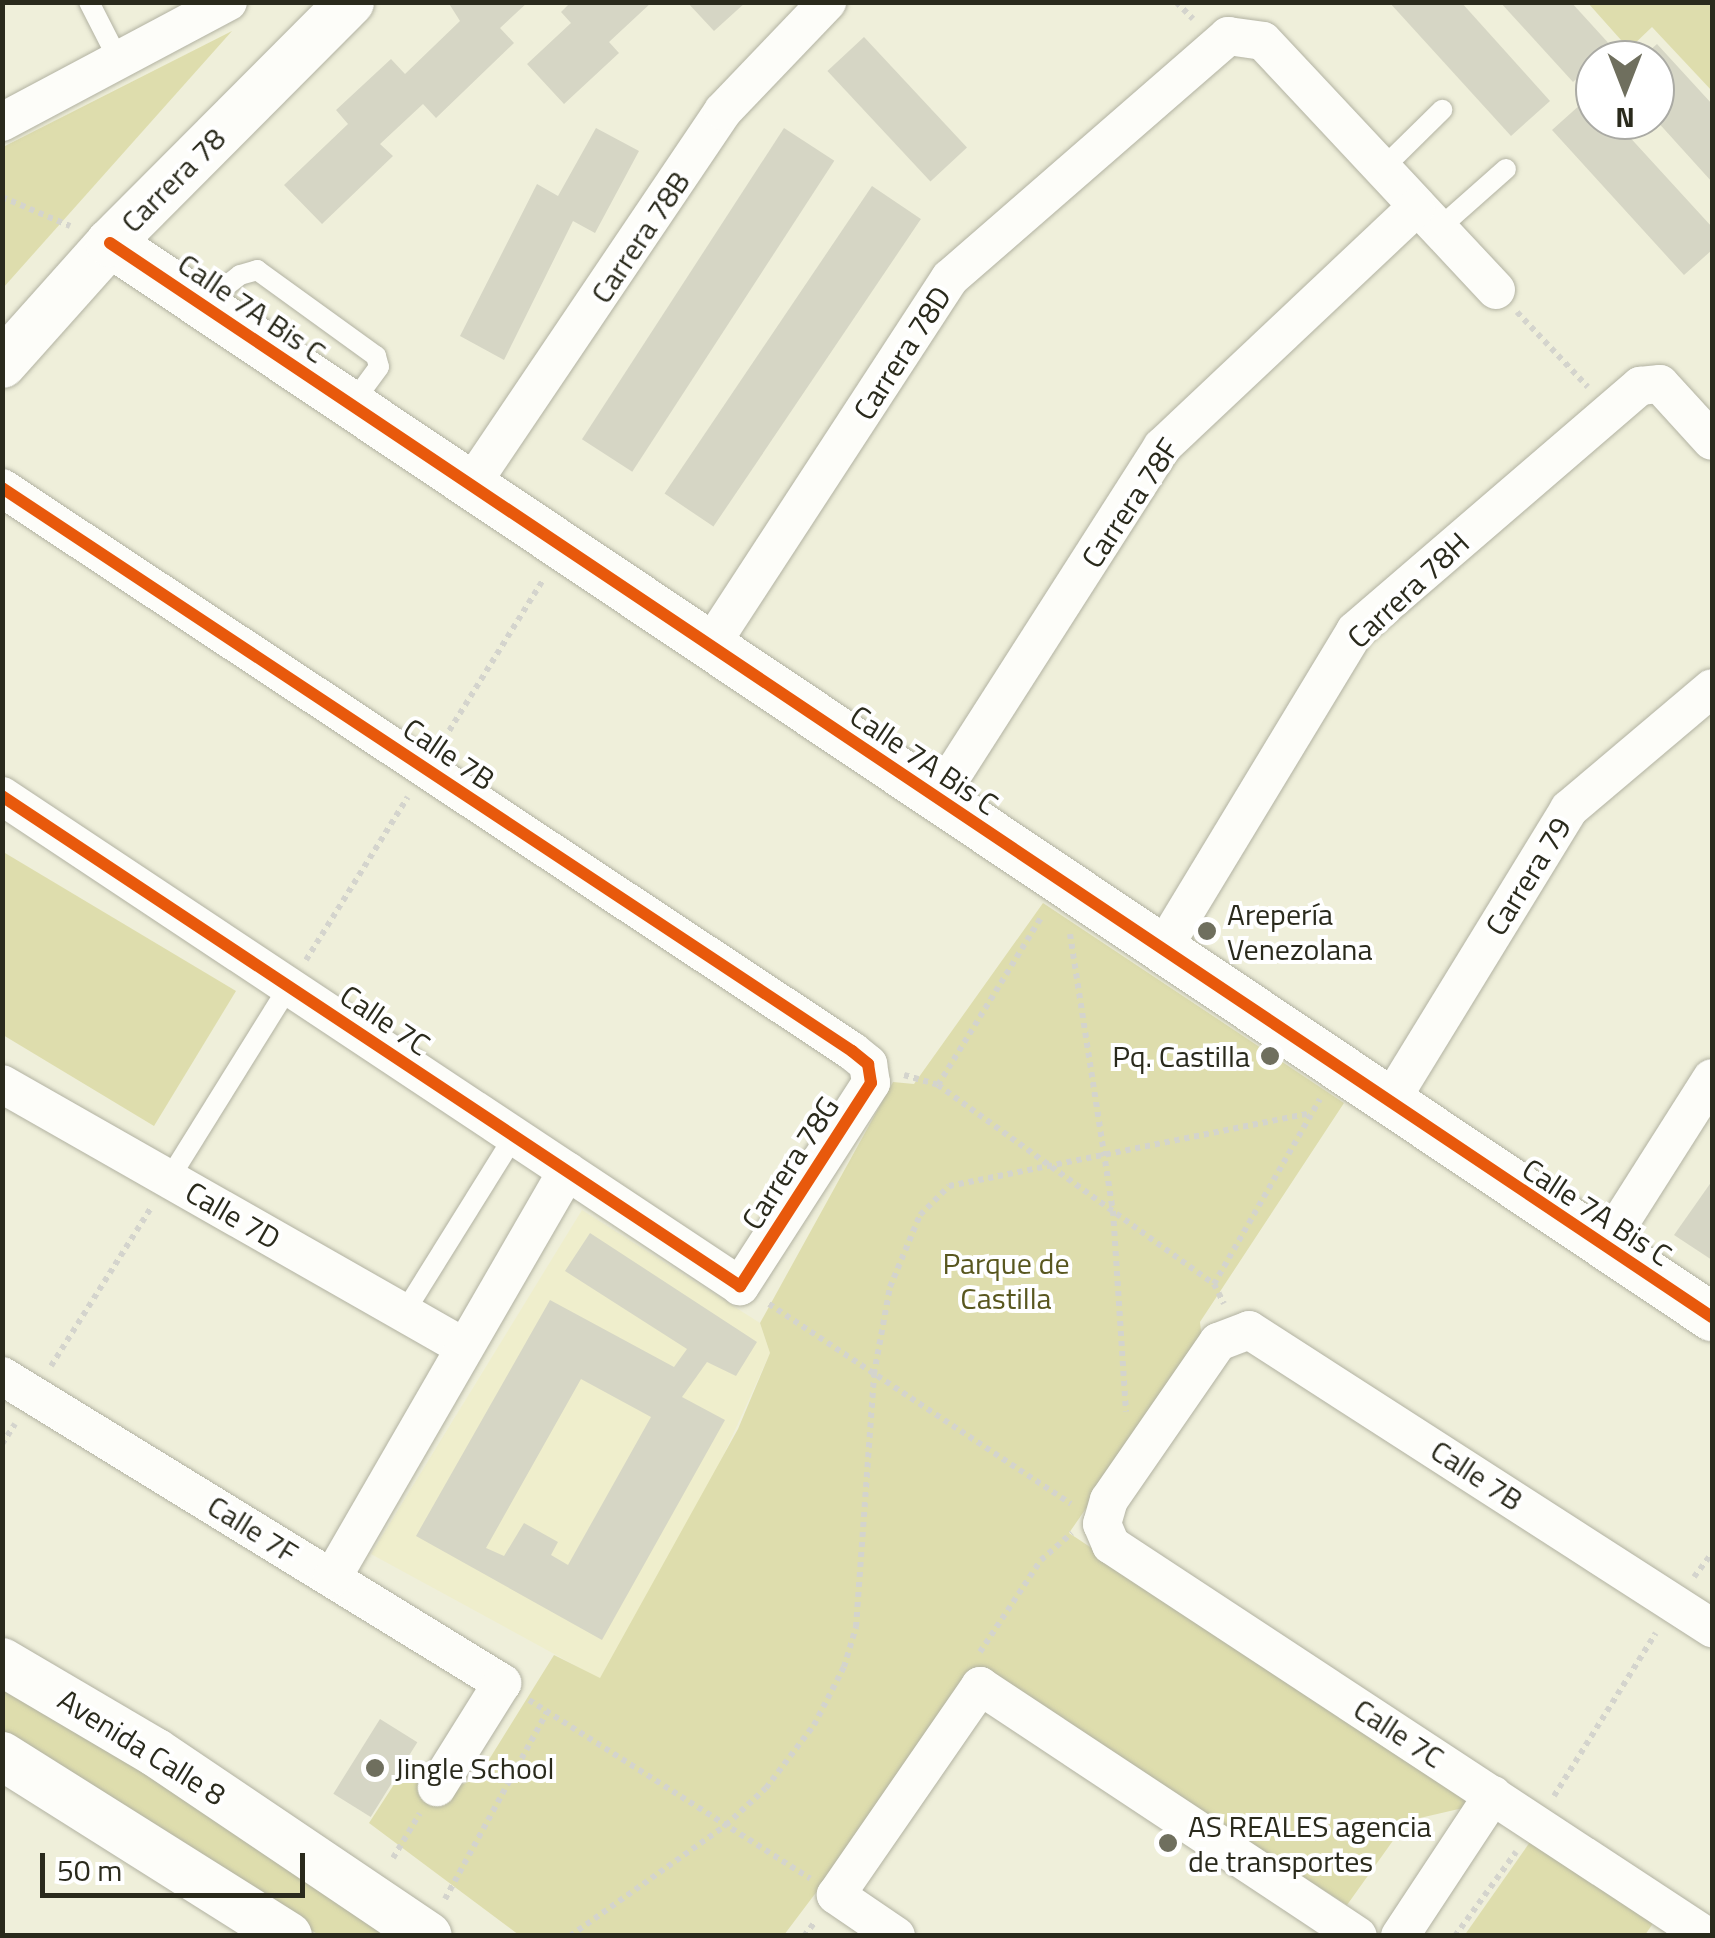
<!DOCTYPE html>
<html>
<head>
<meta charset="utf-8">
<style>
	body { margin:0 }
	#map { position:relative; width:1715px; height:1938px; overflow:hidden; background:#efefda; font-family:"Titillium Web",sans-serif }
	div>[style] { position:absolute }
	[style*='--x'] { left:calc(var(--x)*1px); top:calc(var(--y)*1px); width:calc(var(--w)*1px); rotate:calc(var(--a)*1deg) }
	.built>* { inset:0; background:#efeecc }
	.green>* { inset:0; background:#deddad }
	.building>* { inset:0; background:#d6d6c5; transform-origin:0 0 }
	.path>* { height:6px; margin-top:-3px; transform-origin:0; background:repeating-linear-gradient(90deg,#d4d4cd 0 5px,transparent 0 10px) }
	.roads { filter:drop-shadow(0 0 2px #b2b2a2) drop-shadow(0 0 2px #b2b2a2) }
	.service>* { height:20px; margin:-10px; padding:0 10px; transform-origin:10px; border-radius:10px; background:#fdfdf9 }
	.minor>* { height:38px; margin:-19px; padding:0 19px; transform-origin:19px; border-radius:19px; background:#fdfdf9 }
	.tertiary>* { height:48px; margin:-24px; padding:0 24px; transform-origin:24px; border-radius:24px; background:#fdfdf9 }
	.cycleway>* { height:12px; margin:-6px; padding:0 6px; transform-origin:6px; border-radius:6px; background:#e8590c }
	.dots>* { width:28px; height:28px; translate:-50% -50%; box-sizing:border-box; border:5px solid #fff; border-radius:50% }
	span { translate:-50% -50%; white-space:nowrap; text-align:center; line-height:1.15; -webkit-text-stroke:8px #fff; paint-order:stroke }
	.street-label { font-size:30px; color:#2a2a1c }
	.poi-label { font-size:30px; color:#2a2a1c }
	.left { translate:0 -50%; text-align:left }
	.right { translate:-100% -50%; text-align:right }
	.park-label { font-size:30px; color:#59571f }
	.frame { position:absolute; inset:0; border:5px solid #2a2a1c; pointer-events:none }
	.north { position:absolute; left:1575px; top:40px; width:100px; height:100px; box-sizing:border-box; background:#fff; border:2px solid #aaaaa4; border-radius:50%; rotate:180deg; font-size:28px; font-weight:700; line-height:40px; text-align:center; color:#2a2a1c }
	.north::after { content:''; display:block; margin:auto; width:35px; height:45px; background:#6f6f5e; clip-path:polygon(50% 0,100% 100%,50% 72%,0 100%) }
	.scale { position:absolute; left:40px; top:1853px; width:265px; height:45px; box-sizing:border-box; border:5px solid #2a2a1c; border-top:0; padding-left:12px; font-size:30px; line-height:35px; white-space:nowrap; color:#2a2a1c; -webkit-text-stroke:8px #fff; paint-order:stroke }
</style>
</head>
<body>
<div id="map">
	<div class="built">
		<div style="clip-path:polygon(582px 1210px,760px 1323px,770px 1353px,709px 1487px,600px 1679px,371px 1554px)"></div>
	</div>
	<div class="green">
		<div style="clip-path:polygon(1588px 3px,1712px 3px,1712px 91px,1652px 27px,1629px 49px)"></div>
		<div style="clip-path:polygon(232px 31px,3px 288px,3px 147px)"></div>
		<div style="clip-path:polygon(5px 853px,236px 991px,154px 1126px,3px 1035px)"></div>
		<div style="clip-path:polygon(1043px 903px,1344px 1103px,1200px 1322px,1202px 1341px,1069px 1533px,1468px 1799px,1463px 1808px,1407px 1821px,1347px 1905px,983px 1671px,784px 1935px,519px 1935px,369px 1823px,404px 1769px,441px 1792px,477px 1779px,554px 1655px,600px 1678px,738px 1429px,770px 1353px,760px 1323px,893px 1082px,914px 1084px)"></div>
		<div style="clip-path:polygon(3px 1683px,400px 1935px,319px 1935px,3px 1738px)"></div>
		<div style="clip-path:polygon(1537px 1832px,1658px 1916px,1645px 1935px,1464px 1936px)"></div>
	</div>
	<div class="building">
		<div style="clip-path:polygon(448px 2px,528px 2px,500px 28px,514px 43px,436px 118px,423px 104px,380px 144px,393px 156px,322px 224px,284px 185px,348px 124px,336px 110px,391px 59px,405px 74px,460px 21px)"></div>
		<div style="clip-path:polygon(571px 2px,652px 2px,609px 42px,619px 53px,564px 104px,527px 64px,571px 23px,561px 12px)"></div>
		<div style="clip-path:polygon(687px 2px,746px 2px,714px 31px)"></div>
		<div style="clip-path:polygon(1389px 2px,1461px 2px,1550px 101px,1511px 136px)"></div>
		<div style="clip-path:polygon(1500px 2px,1571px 2px,1612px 47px,1573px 82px)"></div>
		<div style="left:864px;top:37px;width:151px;height:50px;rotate:47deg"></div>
		<div style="clip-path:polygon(1657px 44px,1712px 104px,1712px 182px,1655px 119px,1655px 60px,1639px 60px)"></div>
		<div style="clip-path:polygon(1591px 95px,1595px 120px,1614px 120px,1712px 227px,1712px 250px,1684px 275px,1552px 130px)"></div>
		<div style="clip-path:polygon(596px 128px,639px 151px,595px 233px,573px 221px,504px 360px,460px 336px,537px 184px,558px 196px)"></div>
		<div style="left:784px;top:128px;width:60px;height:371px;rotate:33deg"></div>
		<div style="left:872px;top:186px;width:59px;height:371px;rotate:34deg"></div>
		<div style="clip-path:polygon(1205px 915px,1220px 927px,1210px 944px,1194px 934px)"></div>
		<div style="clip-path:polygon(1712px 1181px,1712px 1260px,1674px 1235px)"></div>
		<div style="clip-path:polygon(evenodd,590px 1233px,757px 1342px,736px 1376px,707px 1362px,682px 1397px,725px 1420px,602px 1640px,416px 1536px,550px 1300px,674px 1367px,687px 1349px,565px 1271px,590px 1233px,581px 1379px,651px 1417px,568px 1565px,551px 1555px,558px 1542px,524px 1523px,504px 1556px,486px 1548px,581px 1379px)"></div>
		<div style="left:380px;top:1719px;width:44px;height:88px;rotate:32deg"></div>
	</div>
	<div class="path">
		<div style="--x:1176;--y:2;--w:24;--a:45"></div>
		<div style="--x:2;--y:197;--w:74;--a:23.1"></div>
		<div style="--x:1517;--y:312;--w:103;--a:46.6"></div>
		<div style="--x:444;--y:739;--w:187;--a:-58.1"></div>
		<div style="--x:1070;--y:934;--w:280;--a:81.2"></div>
		<div style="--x:1113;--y:1211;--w:201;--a:86.3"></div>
		<div style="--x:306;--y:960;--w:192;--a:-58"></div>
		<div style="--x:904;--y:1075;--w:35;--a:16"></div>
		<div style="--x:938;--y:1085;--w:340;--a:35.8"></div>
		<div style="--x:1214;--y:1284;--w:22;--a:63"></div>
		<div style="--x:938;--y:1085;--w:198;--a:-58.4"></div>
		<div style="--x:1214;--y:1284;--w:213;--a:-60.2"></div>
		<div style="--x:769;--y:1304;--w:362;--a:33.5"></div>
		<div style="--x:51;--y:1366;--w:187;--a:-57.7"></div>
		<div style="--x:2;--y:1444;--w:24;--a:-57"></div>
		<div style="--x:1694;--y:1577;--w:30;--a:-53"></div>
		<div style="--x:980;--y:1652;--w:110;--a:-56.5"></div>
		<div style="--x:1041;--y:1560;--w:41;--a:-41.1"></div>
		<div style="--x:529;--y:1700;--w:333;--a:32.4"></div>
		<div style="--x:1554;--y:1796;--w:192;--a:-58"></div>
		<div style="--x:393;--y:1858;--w:52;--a:-59"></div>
		<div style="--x:445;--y:1899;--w:213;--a:-61.4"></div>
		<div style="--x:570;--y:1936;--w:191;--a:-35.4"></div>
		<div style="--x:726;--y:1825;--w:54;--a:-42.8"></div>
		<div style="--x:766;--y:1788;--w:79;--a:-52.7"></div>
		<div style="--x:814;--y:1725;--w:65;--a:-62.7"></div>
		<div style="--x:844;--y:1667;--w:42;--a:-73.3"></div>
		<div style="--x:856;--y:1627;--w:254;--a:-85.9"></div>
		<div style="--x:874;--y:1374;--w:88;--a:-79.6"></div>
		<div style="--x:890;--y:1287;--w:78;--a:-67.4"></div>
		<div style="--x:920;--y:1215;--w:41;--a:-45"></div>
		<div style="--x:949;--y:1186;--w:370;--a:-11.4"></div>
		<div style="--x:804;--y:1936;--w:16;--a:-52"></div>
		<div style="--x:1455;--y:1936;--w:104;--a:-54"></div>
	</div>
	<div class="roads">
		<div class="service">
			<div style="--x:89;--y:2;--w:64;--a:63"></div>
			<div style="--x:1381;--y:170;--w:86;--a:-44.5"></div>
			<div style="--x:1437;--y:230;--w:92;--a:-41.5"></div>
			<div style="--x:202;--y:305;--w:48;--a:-38.3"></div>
			<div style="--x:240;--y:275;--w:18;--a:-16"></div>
			<div style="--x:257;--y:270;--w:147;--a:35.9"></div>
			<div style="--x:376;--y:356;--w:11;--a:75"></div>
			<div style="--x:379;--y:367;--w:47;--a:126.4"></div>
			<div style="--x:169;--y:1179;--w:227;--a:-58.1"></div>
			<div style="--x:404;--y:1313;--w:208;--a:-58.1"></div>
		</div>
		<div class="minor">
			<div style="--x:2;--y:122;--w:256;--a:-28"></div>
			<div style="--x:470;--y:486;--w:452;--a:-56"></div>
			<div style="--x:723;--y:111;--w:151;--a:-46.3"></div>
			<div style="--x:2;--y:488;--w:1020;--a:33.52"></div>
			<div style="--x:852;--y:1051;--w:21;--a:39"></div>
			<div style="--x:868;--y:1064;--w:19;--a:81"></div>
			<div style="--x:871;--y:1083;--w:242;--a:122.8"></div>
			<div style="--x:740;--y:1286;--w:886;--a:-146.42"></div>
			<div style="--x:710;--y:646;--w:439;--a:-56.9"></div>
			<div style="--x:950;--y:278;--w:369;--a:-41"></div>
			<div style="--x:1228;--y:36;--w:35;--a:8"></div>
			<div style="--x:1263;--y:41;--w:341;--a:46.9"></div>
			<div style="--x:937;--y:799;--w:418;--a:-57.4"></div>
			<div style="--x:1162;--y:447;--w:349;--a:-43.3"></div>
			<div style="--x:1162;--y:950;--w:373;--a:-58.8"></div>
			<div style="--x:1355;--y:631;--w:376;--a:-40.7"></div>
			<div style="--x:1640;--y:386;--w:20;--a:-6"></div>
			<div style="--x:1660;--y:384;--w:77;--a:47.6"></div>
			<div style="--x:2;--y:1084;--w:532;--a:29.65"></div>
			<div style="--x:1389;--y:1103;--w:345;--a:-58.5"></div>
			<div style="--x:1569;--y:809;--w:187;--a:-40.2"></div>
			<div style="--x:1604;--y:1248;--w:201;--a:-57.6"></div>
			<div style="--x:2;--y:1376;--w:587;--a:31.55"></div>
			<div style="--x:502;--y:1683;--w:123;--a:122"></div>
			<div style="--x:332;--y:1578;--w:470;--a:-60"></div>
			<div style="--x:896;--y:1936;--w:73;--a:-145.7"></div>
			<div style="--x:836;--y:1895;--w:254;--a:-55.4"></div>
			<div style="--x:980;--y:1686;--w:453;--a:33.5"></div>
			<div style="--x:1400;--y:1936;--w:169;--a:-56.6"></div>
			<div style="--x:1706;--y:1936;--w:712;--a:-146.69"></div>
			<div style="--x:1111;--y:1545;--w:23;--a:-113"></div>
			<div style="--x:1102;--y:1524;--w:25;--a:-74"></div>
			<div style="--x:1109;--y:1500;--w:192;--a:-55.4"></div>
			<div style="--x:1218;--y:1342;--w:33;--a:-21"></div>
			<div style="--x:1249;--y:1330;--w:551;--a:32.77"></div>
		</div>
		<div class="tertiary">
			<div style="--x:110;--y:243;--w:1929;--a:33.84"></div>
			<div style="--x:2;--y:364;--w:162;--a:-48.2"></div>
			<div style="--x:110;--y:243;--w:340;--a:-45.1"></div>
			<div style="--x:2;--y:1662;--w:178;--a:30.5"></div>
			<div style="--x:155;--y:1752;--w:329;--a:34"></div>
			<div style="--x:2;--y:1756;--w:338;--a:32.2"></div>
		</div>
	</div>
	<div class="cycleway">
		<div style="--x:110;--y:243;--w:1929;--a:33.84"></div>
		<div style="--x:2;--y:488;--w:1020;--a:33.52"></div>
		<div style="--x:852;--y:1051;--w:21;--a:39"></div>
		<div style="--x:868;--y:1064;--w:19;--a:81"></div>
		<div style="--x:871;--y:1083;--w:242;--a:122.8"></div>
		<div style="--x:740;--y:1286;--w:886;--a:-146.42"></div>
	</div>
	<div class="dots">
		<div style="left:1207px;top:931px;background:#6f6f5e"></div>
		<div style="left:1270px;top:1056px;background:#6f6f5e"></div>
		<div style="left:375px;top:1768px;background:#6f6f5e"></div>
		<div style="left:1168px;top:1843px;background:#6f6f5e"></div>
	</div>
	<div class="street-label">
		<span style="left:173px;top:180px;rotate:-45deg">Carrera 78</span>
		<span style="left:640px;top:237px;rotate:-56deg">Carrera 78B</span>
		<span style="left:252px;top:308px;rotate:34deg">Calle 7A Bis C</span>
		<span style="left:902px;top:353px;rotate:-57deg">Carrera 78D</span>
		<span style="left:1130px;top:503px;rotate:-56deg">Carrera 78F</span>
		<span style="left:1408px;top:590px;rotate:-43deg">Carrera 78H</span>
		<span style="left:449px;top:754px;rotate:34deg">Calle 7B</span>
		<span style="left:924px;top:760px;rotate:34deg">Calle 7A Bis C</span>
		<span style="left:1528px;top:876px;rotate:-58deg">Carrera 79</span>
		<span style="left:385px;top:1020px;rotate:34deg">Calle 7C</span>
		<span style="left:790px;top:1163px;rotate:-57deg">Carrera 78G</span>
		<span style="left:1597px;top:1212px;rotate:33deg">Calle 7A Bis C</span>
		<span style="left:233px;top:1215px;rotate:30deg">Calle 7D</span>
		<span style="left:1477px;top:1475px;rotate:33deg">Calle 7B</span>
		<span style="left:253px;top:1529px;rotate:32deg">Calle 7F</span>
		<span style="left:1399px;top:1733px;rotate:33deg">Calle 7C</span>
		<span style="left:142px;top:1747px;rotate:32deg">Avenida Calle 8</span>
	</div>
	<div class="poi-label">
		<span class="left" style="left:1227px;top:931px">Arepería<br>Venezolana</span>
		<span class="right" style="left:1250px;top:1056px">Pq. Castilla</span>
		<span class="left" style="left:395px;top:1768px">Jingle School</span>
		<span class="left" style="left:1188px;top:1843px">AS REALES agencia<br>de transportes</span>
	</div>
	<div class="park-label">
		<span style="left:1006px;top:1280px">Parque de<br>Castilla</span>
	</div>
	<div class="frame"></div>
	<div class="north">N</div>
	<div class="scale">50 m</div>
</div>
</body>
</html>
